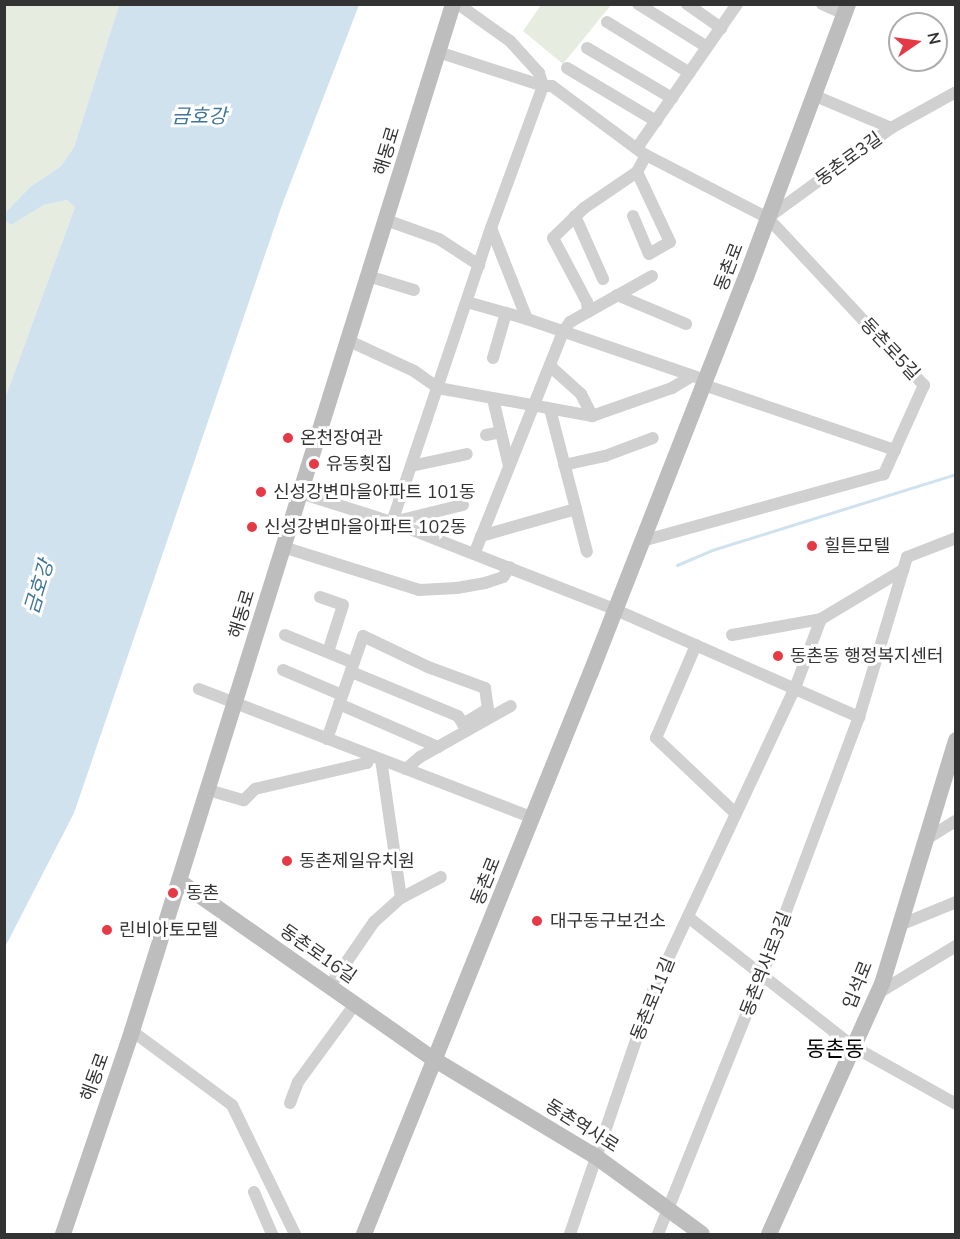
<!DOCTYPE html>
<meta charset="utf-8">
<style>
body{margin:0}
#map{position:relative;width:960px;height:1239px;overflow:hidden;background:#fff;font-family:"Nunito Sans","Noto Sans KR",sans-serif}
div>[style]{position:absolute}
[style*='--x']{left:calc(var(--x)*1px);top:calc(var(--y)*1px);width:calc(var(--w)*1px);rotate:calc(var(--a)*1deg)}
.green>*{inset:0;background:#e6ecdf}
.water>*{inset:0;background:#cfe2ee}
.stream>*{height:3px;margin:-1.5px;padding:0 1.5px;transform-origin:1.5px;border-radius:1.5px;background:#cfe2ee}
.street>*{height:12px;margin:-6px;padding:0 6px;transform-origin:6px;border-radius:6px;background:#d0d0d0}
.secondary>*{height:16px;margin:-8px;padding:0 8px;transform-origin:8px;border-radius:8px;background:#bdbdbd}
.dots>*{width:16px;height:16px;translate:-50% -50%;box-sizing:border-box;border:3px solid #fff;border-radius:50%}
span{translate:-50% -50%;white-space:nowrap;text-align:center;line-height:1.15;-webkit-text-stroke:6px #fff;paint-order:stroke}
.street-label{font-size:18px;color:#333}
.poi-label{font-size:18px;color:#333}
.left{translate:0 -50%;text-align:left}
.water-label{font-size:20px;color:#3f7597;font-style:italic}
.quarter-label{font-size:21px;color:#000}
.frame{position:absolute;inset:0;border:6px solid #333;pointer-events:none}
.north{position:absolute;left:888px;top:12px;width:60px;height:60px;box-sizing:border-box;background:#fff;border:2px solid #adadad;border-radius:50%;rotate:77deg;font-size:16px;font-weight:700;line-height:24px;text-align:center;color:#333}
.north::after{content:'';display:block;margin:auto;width:21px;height:27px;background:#e63946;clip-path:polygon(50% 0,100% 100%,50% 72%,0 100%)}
</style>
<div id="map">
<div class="green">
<i style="clip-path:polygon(5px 5px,119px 5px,74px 147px,61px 166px,30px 187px,5px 213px)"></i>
<i style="clip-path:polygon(541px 5px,611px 5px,563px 64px,523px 31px)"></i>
<i style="clip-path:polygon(67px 200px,75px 207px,5px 398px,5px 220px,11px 225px,44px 205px)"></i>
</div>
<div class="water">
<i style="clip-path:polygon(119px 5px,359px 5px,282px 205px,74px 813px,5px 947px,5px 398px,75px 207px,67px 200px,44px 205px,11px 225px,5px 220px,5px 213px,30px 187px,61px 166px,74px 147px)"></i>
</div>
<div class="stream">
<i style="--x:677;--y:565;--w:38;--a:-23"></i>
<i style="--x:712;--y:550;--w:256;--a:-17.3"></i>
</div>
<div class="street">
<i style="--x:638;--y:4;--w:81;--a:31.9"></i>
<i style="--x:687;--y:4;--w:42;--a:35.2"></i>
<i style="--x:822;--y:4;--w:24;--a:24"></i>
<i style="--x:607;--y:22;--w:97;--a:31.6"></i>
<i style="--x:587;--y:48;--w:99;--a:30.5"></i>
<i style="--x:438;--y:52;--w:110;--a:17.9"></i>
<i style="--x:543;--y:86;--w:9;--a:0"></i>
<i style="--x:552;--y:86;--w:114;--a:36.5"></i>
<i style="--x:644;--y:154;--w:140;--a:27.3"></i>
<i style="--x:768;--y:218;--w:229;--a:47"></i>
<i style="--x:924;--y:385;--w:98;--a:114.2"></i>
<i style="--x:884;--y:474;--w:250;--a:164.5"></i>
<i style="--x:567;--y:68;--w:104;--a:30.8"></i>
<i style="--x:813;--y:95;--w:85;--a:22.9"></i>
<i style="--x:637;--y:148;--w:175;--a:-55.2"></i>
<i style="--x:575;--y:216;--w:69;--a:66"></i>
<i style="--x:633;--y:216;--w:41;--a:67.2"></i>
<i style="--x:649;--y:254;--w:24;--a:-30"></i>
<i style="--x:670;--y:242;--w:77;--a:-115.2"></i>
<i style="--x:637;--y:172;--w:19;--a:-62"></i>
<i style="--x:769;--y:217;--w:151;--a:-36.1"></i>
<i style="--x:891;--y:128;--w:74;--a:-29"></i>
<i style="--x:386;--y:220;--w:56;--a:19.7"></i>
<i style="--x:439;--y:239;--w:48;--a:33"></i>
<i style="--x:491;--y:228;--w:98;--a:68.4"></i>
<i style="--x:368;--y:276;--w:48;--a:16.9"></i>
<i style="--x:617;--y:295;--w:75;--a:22.8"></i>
<i style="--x:467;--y:302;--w:62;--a:15.8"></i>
<i style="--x:527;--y:319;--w:179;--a:18.9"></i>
<i style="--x:588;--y:312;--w:10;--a:-96"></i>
<i style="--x:587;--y:302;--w:72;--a:-118"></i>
<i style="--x:553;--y:238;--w:43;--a:-44.1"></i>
<i style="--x:584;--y:208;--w:64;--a:-34.2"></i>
<i style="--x:347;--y:340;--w:74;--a:24.8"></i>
<i style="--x:414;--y:371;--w:29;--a:35"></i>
<i style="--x:438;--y:388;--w:157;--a:10.3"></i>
<i style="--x:592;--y:416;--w:85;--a:-19.3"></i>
<i style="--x:672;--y:388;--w:23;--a:-31"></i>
<i style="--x:493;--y:358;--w:47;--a:-73.9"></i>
<i style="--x:550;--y:366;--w:42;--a:42.1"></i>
<i style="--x:581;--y:394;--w:25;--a:63"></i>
<i style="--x:704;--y:385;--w:202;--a:18.8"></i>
<i style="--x:493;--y:399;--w:69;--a:76.6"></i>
<i style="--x:486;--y:435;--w:15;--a:-11"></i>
<i style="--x:564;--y:465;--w:42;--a:-12.4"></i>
<i style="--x:605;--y:456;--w:51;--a:-20.6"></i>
<i style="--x:411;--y:466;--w:57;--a:-12.1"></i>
<i style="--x:300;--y:493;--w:96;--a:17.5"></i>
<i style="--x:392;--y:522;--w:310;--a:-71.4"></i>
<i style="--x:491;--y:228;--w:151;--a:-69.9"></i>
<i style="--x:543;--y:86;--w:14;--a:-107"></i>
<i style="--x:539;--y:73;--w:43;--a:-132.2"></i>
<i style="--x:510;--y:41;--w:64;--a:-144.6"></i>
<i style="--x:576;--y:509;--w:44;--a:75.7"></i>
<i style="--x:392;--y:522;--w:241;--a:21.4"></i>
<i style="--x:616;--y:610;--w:266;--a:23.8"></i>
<i style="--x:393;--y:522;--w:72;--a:-13.7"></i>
<i style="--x:481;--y:536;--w:99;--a:-15.9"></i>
<i style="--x:576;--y:509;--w:103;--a:-104.6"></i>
<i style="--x:283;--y:547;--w:143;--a:17.5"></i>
<i style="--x:419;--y:590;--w:38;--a:-3"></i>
<i style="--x:457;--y:588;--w:28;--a:-10"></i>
<i style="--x:485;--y:583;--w:19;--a:-18"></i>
<i style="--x:503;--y:577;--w:12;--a:-55"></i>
<i style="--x:475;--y:552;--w:237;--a:-68.2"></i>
<i style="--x:563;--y:332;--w:12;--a:-55"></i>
<i style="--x:570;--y:322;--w:94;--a:-29.3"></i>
<i style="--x:320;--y:597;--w:24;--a:19"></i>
<i style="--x:343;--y:605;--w:49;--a:107.7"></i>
<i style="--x:285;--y:635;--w:74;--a:22.1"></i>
<i style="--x:732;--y:635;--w:90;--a:-10.2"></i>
<i style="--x:821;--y:619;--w:96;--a:-30.9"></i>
<i style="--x:696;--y:645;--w:101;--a:113.3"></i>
<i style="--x:656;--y:738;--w:110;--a:43.5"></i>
<i style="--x:283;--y:670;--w:64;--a:23"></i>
<i style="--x:199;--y:689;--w:358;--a:21.1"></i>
<i style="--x:339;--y:704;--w:108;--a:23.5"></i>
<i style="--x:327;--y:739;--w:109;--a:-70.7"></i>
<i style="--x:363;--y:636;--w:72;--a:25.5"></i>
<i style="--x:428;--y:667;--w:61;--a:20.2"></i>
<i style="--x:485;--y:688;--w:21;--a:82"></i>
<i style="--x:488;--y:709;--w:29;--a:149"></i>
<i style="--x:463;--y:724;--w:9;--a:-122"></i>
<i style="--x:458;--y:716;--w:116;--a:-157.6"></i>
<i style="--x:406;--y:769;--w:18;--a:-41"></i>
<i style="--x:420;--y:757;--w:104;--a:-29.3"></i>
<i style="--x:208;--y:790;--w:37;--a:16"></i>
<i style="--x:244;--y:800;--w:16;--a:-45"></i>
<i style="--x:255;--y:789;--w:115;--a:-13.1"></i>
<i style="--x:367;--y:763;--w:8;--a:-67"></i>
<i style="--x:925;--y:840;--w:36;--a:-32"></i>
<i style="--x:401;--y:898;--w:45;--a:-27.7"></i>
<i style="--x:688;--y:917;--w:211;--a:38.1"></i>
<i style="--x:854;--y:1047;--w:117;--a:29.2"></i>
<i style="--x:900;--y:925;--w:61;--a:-22.3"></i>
<i style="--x:330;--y:986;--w:78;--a:-55.5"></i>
<i style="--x:374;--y:922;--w:36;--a:-42"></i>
<i style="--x:401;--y:898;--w:139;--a:-98.2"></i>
<i style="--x:878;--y:993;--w:91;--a:-31.1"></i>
<i style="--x:132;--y:1031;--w:124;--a:36.5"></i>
<i style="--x:232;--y:1105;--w:144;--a:64"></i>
<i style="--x:290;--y:1103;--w:22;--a:-69"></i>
<i style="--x:298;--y:1082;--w:97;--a:-53.8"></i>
<i style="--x:254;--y:1192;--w:46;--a:66.8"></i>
<i style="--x:570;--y:1234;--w:255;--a:-71.2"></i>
<i style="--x:652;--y:993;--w:337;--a:-64.9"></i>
<i style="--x:795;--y:688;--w:74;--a:-69.4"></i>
<i style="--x:658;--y:1234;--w:279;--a:-68.1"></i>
<i style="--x:762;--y:975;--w:276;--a:-69.4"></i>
<i style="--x:859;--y:717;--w:167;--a:-73.3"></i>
<i style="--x:907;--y:557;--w:53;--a:-21.2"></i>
</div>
<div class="secondary">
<i style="--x:179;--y:881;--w:312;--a:35"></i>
<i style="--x:435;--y:1060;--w:187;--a:31"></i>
<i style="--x:595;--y:1156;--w:132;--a:36.1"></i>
<i style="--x:63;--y:1234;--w:214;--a:-71.2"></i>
<i style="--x:132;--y:1031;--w:1076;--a:-72.64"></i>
<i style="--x:364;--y:1234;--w:606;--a:-68.01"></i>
<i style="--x:591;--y:672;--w:424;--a:-68.6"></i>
<i style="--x:746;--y:277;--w:291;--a:-69.5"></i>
<i style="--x:769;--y:1234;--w:274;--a:-65.7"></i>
<i style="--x:882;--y:984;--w:255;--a:-73.1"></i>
</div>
<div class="dots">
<i style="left:288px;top:438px;background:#e63946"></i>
<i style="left:314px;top:464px;background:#e63946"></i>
<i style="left:261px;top:492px;background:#e63946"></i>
<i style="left:252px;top:527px;background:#e63946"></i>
<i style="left:812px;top:546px;background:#e63946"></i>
<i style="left:778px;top:656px;background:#e63946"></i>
<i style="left:287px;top:861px;background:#e63946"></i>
<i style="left:173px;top:893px;background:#e63946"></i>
<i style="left:537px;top:921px;background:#e63946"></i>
<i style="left:107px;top:930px;background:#e63946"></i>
</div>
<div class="street-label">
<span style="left:387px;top:151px;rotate:-73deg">해동로</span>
<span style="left:849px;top:159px;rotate:-36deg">동촌로3길</span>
<span style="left:729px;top:267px;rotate:-69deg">동촌로</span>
<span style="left:890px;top:349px;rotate:47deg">동촌로5길</span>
<span style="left:242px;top:614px;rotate:-73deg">해동로</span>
<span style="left:486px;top:881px;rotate:-68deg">동촌로</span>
<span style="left:318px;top:954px;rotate:35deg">동촌로16길</span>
<span style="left:766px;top:964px;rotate:-69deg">동촌역사로3길</span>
<span style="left:858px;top:985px;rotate:-68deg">입석로</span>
<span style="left:653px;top:999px;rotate:-68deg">동촌로11길</span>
<span style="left:95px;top:1077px;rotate:-70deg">해동로</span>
<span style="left:582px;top:1126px;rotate:32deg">동촌역사로</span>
</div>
<div class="poi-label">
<span class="left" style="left:300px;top:438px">온천장여관</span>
<span class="left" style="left:326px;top:464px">유동횟집</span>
<span class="left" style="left:273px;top:492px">신성강변마을아파트 101동</span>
<span class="left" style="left:264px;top:527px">신성강변마을아파트 102동</span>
<span class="left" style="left:824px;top:546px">힐튼모텔</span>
<span class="left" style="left:790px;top:656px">동촌동 행정복지센터</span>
<span class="left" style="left:299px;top:861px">동촌제일유치원</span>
<span class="left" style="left:186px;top:893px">동촌</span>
<span class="left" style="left:550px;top:921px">대구동구보건소</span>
<span class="left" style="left:119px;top:930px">린비아토모텔</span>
</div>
<div class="water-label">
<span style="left:199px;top:116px">금호강</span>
<span style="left:39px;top:587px;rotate:-73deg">금호강</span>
</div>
<div class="quarter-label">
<span style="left:835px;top:1049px">동촌동</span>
</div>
<div class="frame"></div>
<div class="north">N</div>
</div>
